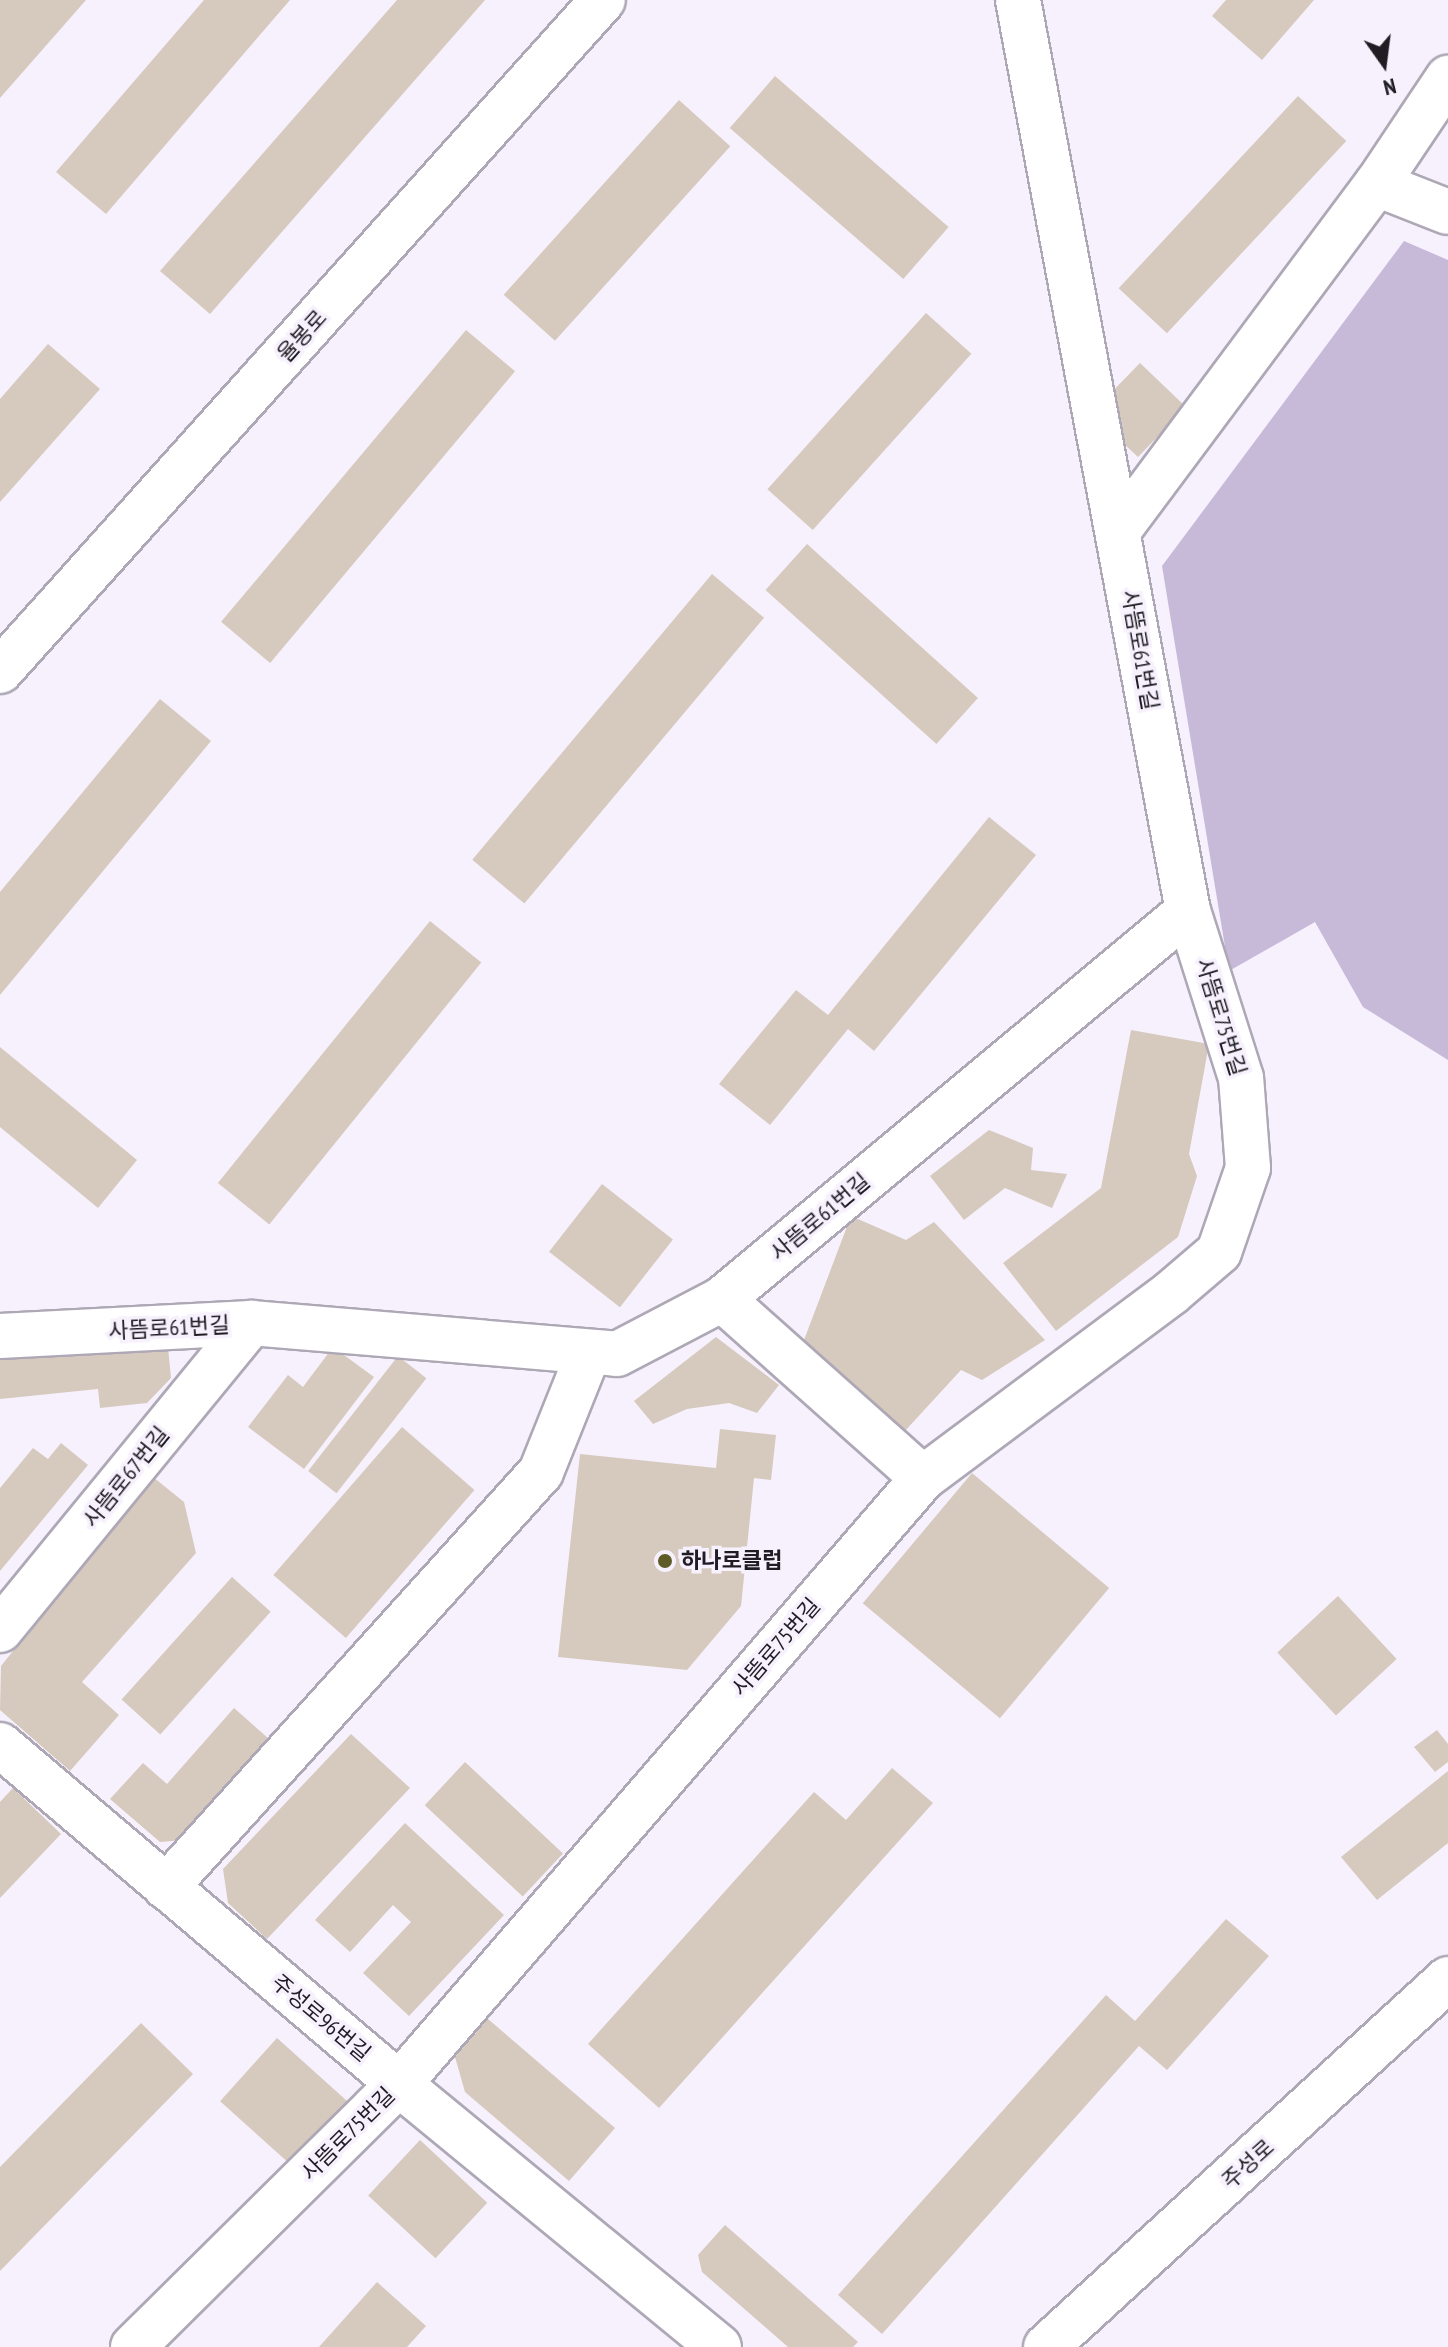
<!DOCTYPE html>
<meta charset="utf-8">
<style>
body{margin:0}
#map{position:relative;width:1448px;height:2347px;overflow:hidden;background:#f6f1fd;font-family:"PT Sans Narrow","Noto Sans KR",sans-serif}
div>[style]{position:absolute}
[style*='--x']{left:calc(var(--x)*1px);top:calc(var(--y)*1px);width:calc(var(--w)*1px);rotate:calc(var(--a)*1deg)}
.green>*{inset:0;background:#c7bad9}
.building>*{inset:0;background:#d6c9bd;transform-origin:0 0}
.roads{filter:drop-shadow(2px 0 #aea8b6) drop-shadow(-2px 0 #aea8b6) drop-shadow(0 2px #aea8b6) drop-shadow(0 -2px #aea8b6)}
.minor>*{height:44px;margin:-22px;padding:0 22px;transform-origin:22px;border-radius:22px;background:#fff}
.dots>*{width:22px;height:22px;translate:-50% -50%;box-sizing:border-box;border:4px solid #f6f1fd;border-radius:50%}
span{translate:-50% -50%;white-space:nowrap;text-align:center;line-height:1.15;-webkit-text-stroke:7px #f6f1fd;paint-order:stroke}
.street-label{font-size:22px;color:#1f1d23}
.poi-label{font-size:22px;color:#1f1d23;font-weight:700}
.left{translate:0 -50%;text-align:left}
.north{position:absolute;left:1344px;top:24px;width:80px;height:80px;-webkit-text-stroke:6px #f6f1fd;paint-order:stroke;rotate:166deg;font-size:22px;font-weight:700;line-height:32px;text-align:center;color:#1f1d23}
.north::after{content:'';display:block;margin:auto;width:28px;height:36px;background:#1f1d23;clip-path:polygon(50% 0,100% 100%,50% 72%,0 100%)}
</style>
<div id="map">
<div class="green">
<i style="clip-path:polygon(1404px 241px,1448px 260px,1448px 1060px,1363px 1007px,1315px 922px,1229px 971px,1162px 566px)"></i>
</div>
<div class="building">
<i style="clip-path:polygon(0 0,86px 0,0 98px)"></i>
<i style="clip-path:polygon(204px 0,290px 0,106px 214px,56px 172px)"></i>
<i style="clip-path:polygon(397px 0,485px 0,210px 314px,160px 271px)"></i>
<i style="clip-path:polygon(1226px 0,1314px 0,1262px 60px,1212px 16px)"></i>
<i style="left:775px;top:76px;width:230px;height:69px;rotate:41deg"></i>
<i style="left:1298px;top:96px;width:66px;height:263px;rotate:43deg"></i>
<i style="left:679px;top:100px;width:69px;height:262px;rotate:42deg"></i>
<i style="left:926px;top:313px;width:61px;height:237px;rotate:42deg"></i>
<i style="left:466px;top:330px;width:64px;height:381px;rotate:40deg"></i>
<i style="clip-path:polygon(48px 344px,100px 389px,0 502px,0 399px)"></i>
<i style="clip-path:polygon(1140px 363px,1186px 407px,1138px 457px,1107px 428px,1120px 415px,1104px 400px)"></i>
<i style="left:807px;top:544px;width:230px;height:62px;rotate:42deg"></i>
<i style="left:712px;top:574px;width:68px;height:373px;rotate:40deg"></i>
<i style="clip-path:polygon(160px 699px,211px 741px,0 995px,0 892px)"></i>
<i style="clip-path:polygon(989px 817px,1036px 855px,874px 1051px,848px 1029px,770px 1125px,719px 1084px,796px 990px,828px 1015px)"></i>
<i style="left:430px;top:921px;width:66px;height:337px;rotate:39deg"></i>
<i style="clip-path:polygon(1131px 1030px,1209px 1044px,1189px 1154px,1197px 1176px,1178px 1237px,1056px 1331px,1003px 1263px,1101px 1188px)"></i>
<i style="clip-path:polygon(0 1047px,137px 1160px,98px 1208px,0 1127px)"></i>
<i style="clip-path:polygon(989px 1130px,1033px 1148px,1031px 1170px,1067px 1174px,1052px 1208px,1005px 1188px,964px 1220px,930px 1176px)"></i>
<i style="left:602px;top:1184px;width:90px;height:86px;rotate:38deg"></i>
<i style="clip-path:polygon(851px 1216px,906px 1240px,934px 1222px,1045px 1340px,982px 1380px,961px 1370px,904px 1432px,804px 1340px)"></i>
<i style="clip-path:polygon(167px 1337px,171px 1378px,147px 1403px,100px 1408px,98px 1389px,0 1399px,0 1354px)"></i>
<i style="clip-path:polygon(716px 1337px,779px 1385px,757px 1413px,729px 1403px,687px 1409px,653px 1424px,634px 1401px)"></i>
<i style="clip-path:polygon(333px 1347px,374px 1377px,304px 1469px,248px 1427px,288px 1375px,303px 1387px)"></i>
<i style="left:398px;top:1356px;width:36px;height:146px;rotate:38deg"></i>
<i style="left:402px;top:1427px;width:96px;height:196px;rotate:41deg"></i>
<i style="clip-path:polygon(720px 1429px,776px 1435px,771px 1480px,754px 1478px,741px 1606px,687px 1670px,558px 1657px,580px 1454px,716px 1468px)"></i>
<i style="clip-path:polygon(61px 1443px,88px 1465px,0 1571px,0 1488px,33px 1448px,48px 1459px)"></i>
<i style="left:972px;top:1473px;width:179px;height:170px;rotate:40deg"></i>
<i style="clip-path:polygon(153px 1477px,184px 1502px,196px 1553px,82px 1682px,119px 1715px,70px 1771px,0 1710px,1px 1666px)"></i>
<i style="left:232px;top:1577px;width:52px;height:165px;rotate:42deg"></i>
<i style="left:1338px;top:1596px;width:86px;height:83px;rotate:47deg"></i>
<i style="clip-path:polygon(234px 1708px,277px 1746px,196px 1839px,160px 1842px,110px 1799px,143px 1763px,167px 1784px)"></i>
<i style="clip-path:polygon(1437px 1730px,1448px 1744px,1448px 1762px,1435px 1772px,1414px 1747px)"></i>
<i style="clip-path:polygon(351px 1734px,410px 1788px,267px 1939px,228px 1903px,223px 1869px)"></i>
<i style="left:465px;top:1762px;width:134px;height:59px;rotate:43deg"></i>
<i style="clip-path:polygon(892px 1768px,933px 1803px,659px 2108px,588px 2044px,814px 1792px,846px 1820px)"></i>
<i style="clip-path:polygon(1448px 1771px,1448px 1843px,1377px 1900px,1341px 1857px)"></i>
<i style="clip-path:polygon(13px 1788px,61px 1834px,0 1898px,0 1802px)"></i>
<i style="clip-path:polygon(405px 1823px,504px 1915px,409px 2016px,363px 1973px,411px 1922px,393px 1905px,350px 1952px,315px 1920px)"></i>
<i style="clip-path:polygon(1226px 1919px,1269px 1956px,1167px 2070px,1139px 2046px,882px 2334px,838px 2295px,1106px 1995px,1135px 2021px)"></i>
<i style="clip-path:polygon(488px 2019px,615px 2128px,569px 2181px,465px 2092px,455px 2057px)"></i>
<i style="clip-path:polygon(141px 2023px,193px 2074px,0 2271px,0 2167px)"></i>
<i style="left:277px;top:2038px;width:101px;height:85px;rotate:42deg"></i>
<i style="left:420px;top:2140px;width:92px;height:76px;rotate:43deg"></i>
<i style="clip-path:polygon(725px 2225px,858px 2342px,853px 2347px,788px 2347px,702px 2272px,698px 2255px)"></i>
<i style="clip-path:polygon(377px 2282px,426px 2326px,407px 2347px,319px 2347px)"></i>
</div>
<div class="roads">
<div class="minor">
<i style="--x:1377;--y:184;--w:76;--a:21.5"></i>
<i style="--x:1118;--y:531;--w:433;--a:-53.3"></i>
<i style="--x:1377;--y:184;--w:128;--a:-56.2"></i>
<i style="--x:0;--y:671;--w:902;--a:-48.06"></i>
<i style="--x:722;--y:1299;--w:269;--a:41.7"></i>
<i style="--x:0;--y:1336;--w:251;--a:-3"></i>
<i style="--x:251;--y:1323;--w:367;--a:4.8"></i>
<i style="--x:617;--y:1354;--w:119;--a:-27.6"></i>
<i style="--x:722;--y:1299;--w:606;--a:-39.78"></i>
<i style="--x:0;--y:1630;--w:397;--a:-50.7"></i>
<i style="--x:0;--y:1745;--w:524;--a:40.35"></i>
<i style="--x:399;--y:2084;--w:414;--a:39.4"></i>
<i style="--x:166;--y:1887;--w:559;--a:-47.9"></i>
<i style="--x:541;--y:1472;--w:129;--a:-68.2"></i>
<i style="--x:133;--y:2347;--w:374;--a:-44.7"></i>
<i style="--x:399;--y:2084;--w:801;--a:-49.15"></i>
<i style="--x:923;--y:1478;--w:309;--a:-36.7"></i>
<i style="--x:1171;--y:1293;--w:63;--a:-40.5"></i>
<i style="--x:1219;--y:1252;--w:89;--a:-71"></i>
<i style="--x:1248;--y:1168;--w:90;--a:-94.4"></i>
<i style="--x:1241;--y:1078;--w:175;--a:-107.6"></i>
<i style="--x:1188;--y:911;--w:927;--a:-100.57"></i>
<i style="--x:1046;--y:2347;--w:545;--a:-42.47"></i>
</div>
</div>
<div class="dots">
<i style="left:665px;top:1561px;background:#5f5b27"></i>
</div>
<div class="street-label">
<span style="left:302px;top:336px;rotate:-48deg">율봉로</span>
<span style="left:1140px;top:650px;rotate:80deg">사뜸로61번길</span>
<span style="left:1221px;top:1017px;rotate:73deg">사뜸로75번길</span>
<span style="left:820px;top:1217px;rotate:-40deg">사뜸로61번길</span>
<span style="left:169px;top:1328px;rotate:-3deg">사뜸로61번길</span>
<span style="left:126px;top:1477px;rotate:-51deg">사뜸로67번길</span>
<span style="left:776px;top:1647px;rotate:-49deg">사뜸로75번길</span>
<span style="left:321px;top:2018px;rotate:40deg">주성로96번길</span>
<span style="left:348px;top:2134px;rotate:-45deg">사뜸로75번길</span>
<span style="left:1248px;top:2164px;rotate:-42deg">주성로</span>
</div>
<div class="poi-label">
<span class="left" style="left:681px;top:1561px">하나로클럽</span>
</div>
<div class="north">N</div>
</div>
